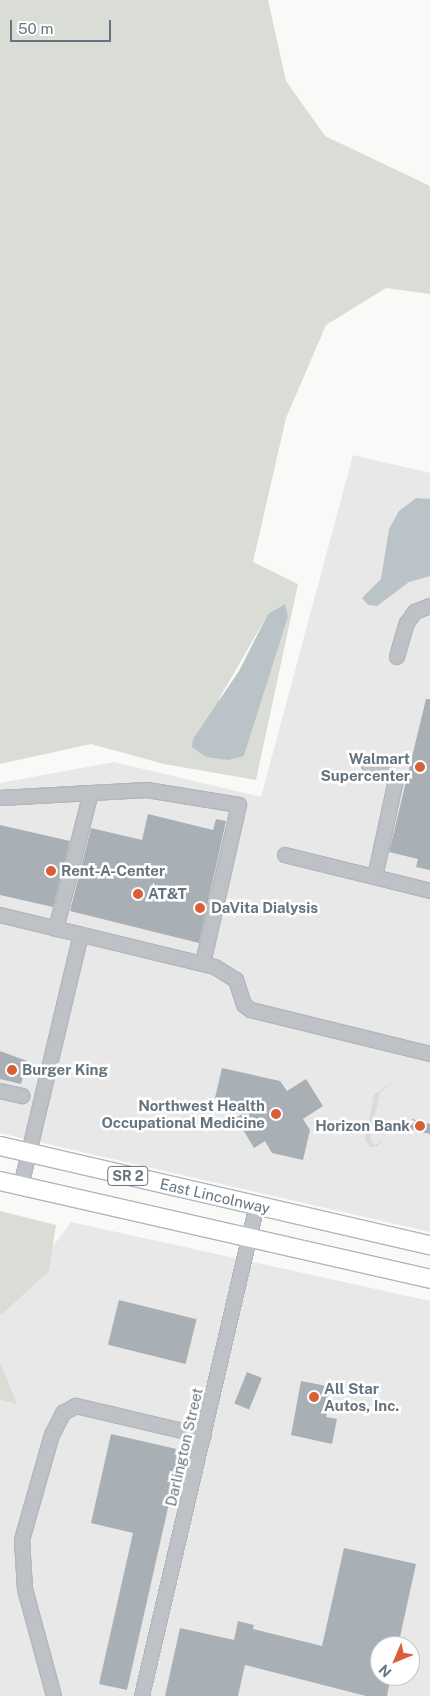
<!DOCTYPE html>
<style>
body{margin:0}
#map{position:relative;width:430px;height:1696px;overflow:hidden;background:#f9f9f7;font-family:"Public Sans",sans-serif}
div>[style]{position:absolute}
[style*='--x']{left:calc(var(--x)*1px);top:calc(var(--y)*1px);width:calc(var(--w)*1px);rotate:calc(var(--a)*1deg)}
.built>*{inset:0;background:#e7e8e7}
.green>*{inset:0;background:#d9ddd6}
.water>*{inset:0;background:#bac4c8}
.building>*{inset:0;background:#a8b0b5;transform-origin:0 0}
.roads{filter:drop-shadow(1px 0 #b2b7bb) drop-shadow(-1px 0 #b2b7bb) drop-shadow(0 1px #b2b7bb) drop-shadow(0 -1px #b2b7bb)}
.minor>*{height:14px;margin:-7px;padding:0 7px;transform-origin:7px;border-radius:7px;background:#bec2c6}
.major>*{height:18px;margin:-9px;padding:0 9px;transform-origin:9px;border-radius:9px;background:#fff}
.dots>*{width:14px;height:14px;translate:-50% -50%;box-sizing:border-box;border:2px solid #fff;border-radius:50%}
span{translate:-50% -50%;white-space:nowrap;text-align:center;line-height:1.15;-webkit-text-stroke:5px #fff;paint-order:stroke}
.shield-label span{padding:1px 4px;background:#fff;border:1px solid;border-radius:4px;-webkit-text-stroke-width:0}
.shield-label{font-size:14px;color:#66747f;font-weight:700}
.poi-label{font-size:15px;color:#66747f;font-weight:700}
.right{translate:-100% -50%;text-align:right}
.left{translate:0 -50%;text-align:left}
.street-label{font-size:15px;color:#66747f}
.north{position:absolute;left:370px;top:1636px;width:50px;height:50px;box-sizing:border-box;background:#fff;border:1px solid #c2c7cc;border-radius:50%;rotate:225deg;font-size:14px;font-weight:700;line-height:20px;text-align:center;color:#66747f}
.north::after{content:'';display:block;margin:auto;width:18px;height:22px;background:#d85f37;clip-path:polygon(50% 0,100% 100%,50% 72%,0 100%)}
.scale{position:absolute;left:10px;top:20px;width:101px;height:22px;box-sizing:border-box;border:2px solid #66747f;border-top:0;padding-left:6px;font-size:15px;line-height:18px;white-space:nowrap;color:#66747f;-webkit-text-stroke:4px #fff;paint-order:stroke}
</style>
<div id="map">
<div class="built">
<i style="clip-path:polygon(353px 455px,430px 473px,430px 1232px,0 1133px,0 783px,114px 762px,261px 797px)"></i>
<i style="clip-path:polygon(evenodd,71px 1222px,430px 1301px,430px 1696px,0 1696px,0 1317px,71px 1222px,380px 1646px,410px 1646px,410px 1676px,380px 1676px,380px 1646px)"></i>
</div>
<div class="green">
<i style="clip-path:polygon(evenodd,0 0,268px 0,286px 81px,325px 136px,430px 186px,430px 294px,386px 288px,326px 325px,286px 418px,253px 562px,298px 584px,256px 780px,164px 764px,91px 744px,0 764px,0 0,268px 614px,288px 617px,244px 756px,219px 699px,268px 614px)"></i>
<i style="clip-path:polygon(395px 1080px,380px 1093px,370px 1139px,375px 1145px,383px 1140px,377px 1147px,370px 1147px,365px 1140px,374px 1095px)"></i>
<i style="clip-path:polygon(0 1211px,56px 1225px,49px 1271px,0 1316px)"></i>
<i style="clip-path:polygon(0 1362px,17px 1404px,0 1400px)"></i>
</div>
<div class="water">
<i style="clip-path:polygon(416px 498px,430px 499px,430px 576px,409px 582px,377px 606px,368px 605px,362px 598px,381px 579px,389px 529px,399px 511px)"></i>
<i style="clip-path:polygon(285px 604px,288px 617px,244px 756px,228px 760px,206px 757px,192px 747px,193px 739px,239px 671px,268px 614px)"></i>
</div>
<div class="building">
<i style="clip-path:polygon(426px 699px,430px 699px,430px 870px,416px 867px,418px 859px,389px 852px)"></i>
<i style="clip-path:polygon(148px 814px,213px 830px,216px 819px,226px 821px,199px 943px,70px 911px,91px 828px,142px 840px)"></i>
<i style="clip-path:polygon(0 825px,70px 841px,53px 907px,0 895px)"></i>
<i style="clip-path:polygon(0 1051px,27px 1061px,21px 1084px,0 1079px)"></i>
<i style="clip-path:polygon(222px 1068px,280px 1081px,287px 1091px,306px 1079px,323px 1106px,303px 1119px,310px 1130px,303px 1160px,272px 1153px,265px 1141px,254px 1148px,236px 1118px,253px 1107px,215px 1098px)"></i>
<i style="clip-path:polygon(412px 1119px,430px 1124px,430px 1134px,409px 1129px)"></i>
<i style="left:119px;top:1300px;width:80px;height:46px;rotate:14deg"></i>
<i style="left:247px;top:1372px;width:16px;height:34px;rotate:22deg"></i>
<i style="clip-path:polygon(301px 1381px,332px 1387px,326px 1417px,337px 1419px,332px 1444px,291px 1435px)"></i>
<i style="clip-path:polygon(111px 1434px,181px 1450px,127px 1690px,99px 1684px,133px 1533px,91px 1523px)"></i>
<i style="clip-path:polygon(344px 1548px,416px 1564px,398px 1646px,380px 1646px,380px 1676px,391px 1676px,387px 1696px,366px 1696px,245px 1665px,238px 1696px,165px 1696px,180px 1628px,234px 1640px,238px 1621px,254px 1625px,253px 1629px,322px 1646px)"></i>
</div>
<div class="roads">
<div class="minor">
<i style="--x:397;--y:657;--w:35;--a:-74"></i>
<i style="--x:407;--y:623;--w:14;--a:-54"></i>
<i style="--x:415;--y:612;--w:16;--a:-22"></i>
<i style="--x:369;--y:765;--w:31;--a:29"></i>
<i style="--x:396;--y:780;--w:99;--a:102.2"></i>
<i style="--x:0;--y:798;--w:147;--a:-3.1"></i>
<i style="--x:147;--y:790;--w:93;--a:9.3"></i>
<i style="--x:239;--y:805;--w:163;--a:102.8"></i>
<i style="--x:285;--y:855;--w:149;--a:13.9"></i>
<i style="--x:0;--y:915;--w:221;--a:13.6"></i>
<i style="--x:215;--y:967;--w:25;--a:32"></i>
<i style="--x:236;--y:980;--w:26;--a:72"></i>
<i style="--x:244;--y:1005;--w:9;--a:36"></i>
<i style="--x:251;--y:1010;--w:184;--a:13.8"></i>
<i style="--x:56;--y:929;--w:140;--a:-75.6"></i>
<i style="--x:0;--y:1091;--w:23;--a:13"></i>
<i style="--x:21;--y:1186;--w:258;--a:-76.6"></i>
<i style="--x:54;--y:1696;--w:111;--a:-105.2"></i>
<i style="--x:25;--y:1589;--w:49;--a:-93.5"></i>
<i style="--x:22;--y:1540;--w:109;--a:-74.1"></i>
<i style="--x:52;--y:1435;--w:25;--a:-63"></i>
<i style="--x:63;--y:1413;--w:15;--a:-28"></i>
<i style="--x:76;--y:1406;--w:131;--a:13.2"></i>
<i style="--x:142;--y:1696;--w:504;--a:-76.82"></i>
</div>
<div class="major">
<i style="--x:0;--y:1146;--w:441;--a:13"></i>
<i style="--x:0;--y:1181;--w:441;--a:12.8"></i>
</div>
</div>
<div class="dots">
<i style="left:420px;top:767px;background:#d85f37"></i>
<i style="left:51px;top:871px;background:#d85f37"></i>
<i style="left:138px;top:894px;background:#d85f37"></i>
<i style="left:200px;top:908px;background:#d85f37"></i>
<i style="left:12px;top:1070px;background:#d85f37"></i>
<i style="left:276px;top:1114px;background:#d85f37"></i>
<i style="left:420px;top:1126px;background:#d85f37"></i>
<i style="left:314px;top:1397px;background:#d85f37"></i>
</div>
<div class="shield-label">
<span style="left:128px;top:1176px">SR 2</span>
</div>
<div class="poi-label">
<span class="right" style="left:410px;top:767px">Walmart<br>Supercenter</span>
<span class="left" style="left:61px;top:871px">Rent-A-Center</span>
<span class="left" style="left:148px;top:894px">AT&amp;T</span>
<span class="left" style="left:211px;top:908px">DaVita Dialysis</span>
<span class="left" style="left:22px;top:1070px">Burger King</span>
<span class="right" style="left:265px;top:1114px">Northwest Health<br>Occupational Medicine</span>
<span class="right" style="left:410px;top:1126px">Horizon Bank</span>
<span class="left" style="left:324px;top:1397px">All Star<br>Autos, Inc.</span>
</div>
<div class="street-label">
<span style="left:215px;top:1196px;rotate:13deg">East Lincolnway</span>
<span style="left:184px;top:1447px;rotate:-77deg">Darlington Street</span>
</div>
<div class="north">N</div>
<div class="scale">50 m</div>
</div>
